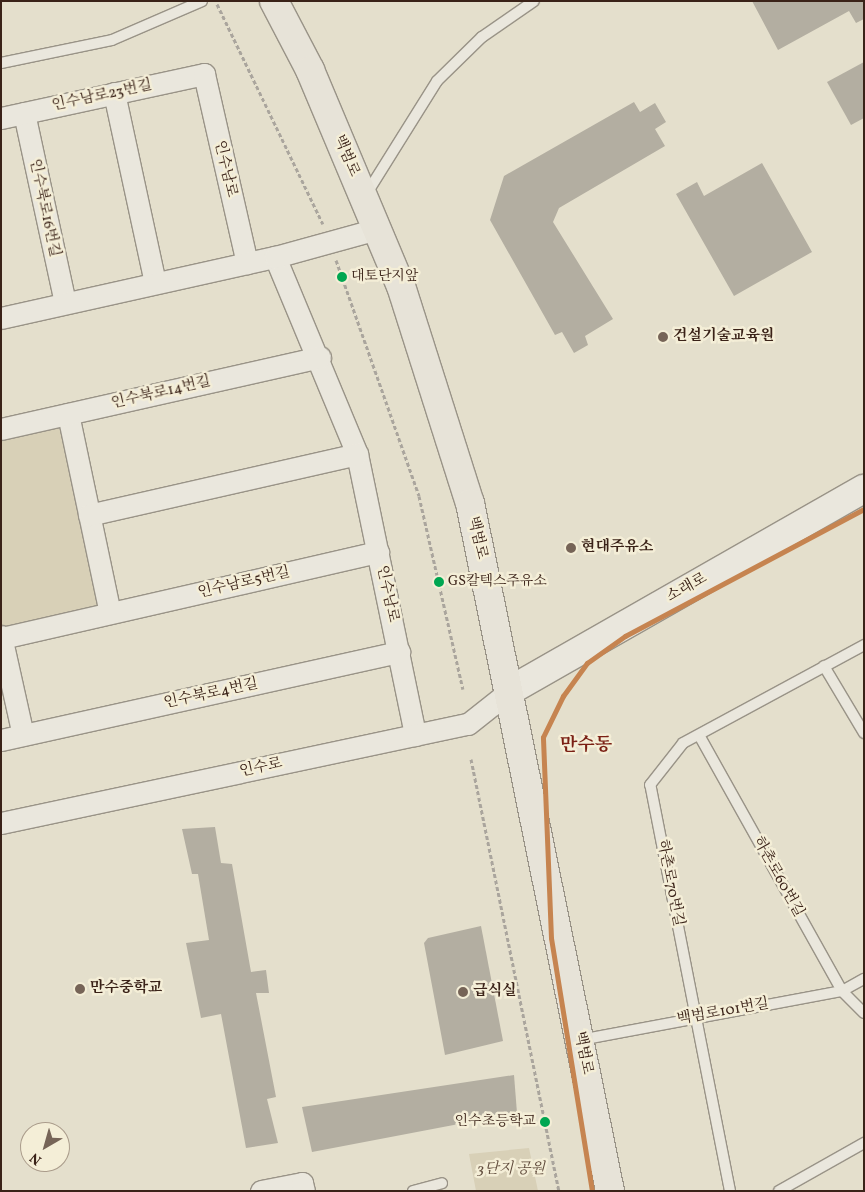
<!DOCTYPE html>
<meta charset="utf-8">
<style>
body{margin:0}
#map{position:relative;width:865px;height:1192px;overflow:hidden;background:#e4dfcc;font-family:Vollkorn,"Noto Serif KR",serif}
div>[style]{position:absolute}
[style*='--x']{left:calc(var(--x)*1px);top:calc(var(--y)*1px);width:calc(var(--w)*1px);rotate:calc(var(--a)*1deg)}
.green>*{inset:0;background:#d8d0b7}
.building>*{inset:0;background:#b3aea1}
.path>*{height:3px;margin-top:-1.5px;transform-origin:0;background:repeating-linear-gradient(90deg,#aaa59d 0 4px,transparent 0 6.5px)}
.roads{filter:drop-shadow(1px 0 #999387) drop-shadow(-1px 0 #999387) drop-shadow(0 1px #999387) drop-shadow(0 -1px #999387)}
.lane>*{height:10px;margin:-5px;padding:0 5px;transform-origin:5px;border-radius:5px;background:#eae7dd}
.street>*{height:21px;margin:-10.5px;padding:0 10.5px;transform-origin:10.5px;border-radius:10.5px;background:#eae7dd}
.secondary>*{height:28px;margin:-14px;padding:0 14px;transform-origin:14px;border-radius:14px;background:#eae7dd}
.primary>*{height:28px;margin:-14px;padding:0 14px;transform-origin:14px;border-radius:14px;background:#e7e3d8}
.rail-1>*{height:5px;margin:-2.5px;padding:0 2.5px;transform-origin:2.5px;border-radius:2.5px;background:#c68450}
.dots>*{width:14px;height:14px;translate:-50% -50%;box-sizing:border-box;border:2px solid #f4eed7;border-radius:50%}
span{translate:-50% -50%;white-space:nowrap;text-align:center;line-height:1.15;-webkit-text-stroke:5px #f4eed7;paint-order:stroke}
.bus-label{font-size:14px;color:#3a2218}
.left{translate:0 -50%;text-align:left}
.right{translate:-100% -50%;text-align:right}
.street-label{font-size:15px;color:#3a2218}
.poi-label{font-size:15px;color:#3a2218;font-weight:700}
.park-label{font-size:15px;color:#5f4a3b;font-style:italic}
.quarter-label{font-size:18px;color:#7a1f14;font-weight:700}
.frame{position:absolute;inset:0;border:2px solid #3a2218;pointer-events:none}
.north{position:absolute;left:20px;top:1122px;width:50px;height:50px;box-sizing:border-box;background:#f4eed7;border:1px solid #aa9c8b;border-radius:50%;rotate:218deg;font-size:14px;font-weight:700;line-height:20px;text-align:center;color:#3a2218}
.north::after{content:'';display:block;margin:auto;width:18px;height:22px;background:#766457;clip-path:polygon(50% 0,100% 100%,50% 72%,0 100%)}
</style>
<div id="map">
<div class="green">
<i style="clip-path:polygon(68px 414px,110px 613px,1px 636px,1px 429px)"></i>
<i style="clip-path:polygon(529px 1148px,538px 1191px,476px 1191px,469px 1154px)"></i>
</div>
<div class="building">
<i style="clip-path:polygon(752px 1px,864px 1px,864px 19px,856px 23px,849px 11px,778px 50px)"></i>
<i style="clip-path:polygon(864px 62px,864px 118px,851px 125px,827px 82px)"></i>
<i style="clip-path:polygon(634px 102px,640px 112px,655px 103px,666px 122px,655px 129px,665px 146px,559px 208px,553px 222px,613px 319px,585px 336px,588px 345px,574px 353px,562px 332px,555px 335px,490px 220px,504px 176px)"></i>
<i style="clip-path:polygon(762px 163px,812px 252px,734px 296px,676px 194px,697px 182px,704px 196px)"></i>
<i style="clip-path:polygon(215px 827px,221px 863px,232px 864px,251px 972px,266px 970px,269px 993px,256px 993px,276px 1097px,267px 1099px,278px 1143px,246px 1148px,221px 1014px,201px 1018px,186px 943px,209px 940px,198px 874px,192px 874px,182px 829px)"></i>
<i style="clip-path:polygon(481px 926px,503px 1041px,445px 1055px,424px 943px,428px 938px)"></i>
<i style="clip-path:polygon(514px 1075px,517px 1113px,312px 1152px,302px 1107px)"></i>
</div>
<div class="path">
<i style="--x:217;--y:4;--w:244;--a:64.3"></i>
<i style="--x:336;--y:260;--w:250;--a:70.6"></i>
<i style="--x:419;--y:496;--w:198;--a:77.2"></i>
<i style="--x:471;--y:759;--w:441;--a:78.5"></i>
</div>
<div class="roads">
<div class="lane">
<i style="--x:1;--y:63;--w:113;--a:-11.7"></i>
<i style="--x:112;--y:40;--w:98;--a:-23.4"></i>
<i style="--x:367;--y:193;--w:132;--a:-58"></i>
<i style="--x:437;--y:81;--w:63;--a:-44.4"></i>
<i style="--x:482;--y:37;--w:63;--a:-34.7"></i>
<i style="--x:824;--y:666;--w:78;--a:59.2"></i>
<i style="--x:699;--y:735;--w:293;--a:60.8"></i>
<i style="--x:842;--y:991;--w:31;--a:45"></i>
<i style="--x:580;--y:1040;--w:267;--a:-10.6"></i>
<i style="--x:842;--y:991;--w:25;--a:-29"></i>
<i style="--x:413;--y:1191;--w:30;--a:-15"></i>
<i style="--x:730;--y:1191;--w:414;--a:-101.1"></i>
<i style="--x:650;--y:785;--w:53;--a:-51.8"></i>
<i style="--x:683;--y:743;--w:206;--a:-28.4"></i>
<i style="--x:779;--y:1191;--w:98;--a:-29.5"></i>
</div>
<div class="street">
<i style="--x:114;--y:93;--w:194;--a:77.8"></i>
<i style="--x:24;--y:113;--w:194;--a:77.8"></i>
<i style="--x:1;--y:118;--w:208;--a:-12.2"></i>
<i style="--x:204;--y:74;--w:194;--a:77.2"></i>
<i style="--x:275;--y:257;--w:213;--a:67.4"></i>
<i style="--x:357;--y:454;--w:287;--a:78.3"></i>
<i style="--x:1;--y:318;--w:281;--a:-12.6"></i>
<i style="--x:275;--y:257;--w:106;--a:-15.4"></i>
<i style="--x:68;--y:414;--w:203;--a:78.1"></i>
<i style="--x:1;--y:429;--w:327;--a:-12.7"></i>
<i style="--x:89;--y:515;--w:275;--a:-12.8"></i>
<i style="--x:1;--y:636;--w:101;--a:77.5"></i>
<i style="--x:2;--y:638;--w:386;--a:-12.9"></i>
<i style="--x:1;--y:740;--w:408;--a:-12.5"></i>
<i style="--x:1;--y:823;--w:477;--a:-12"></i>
<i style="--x:468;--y:724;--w:55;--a:-38.3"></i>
<i style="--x:261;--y:1191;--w:42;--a:-11"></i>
<i style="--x:302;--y:1183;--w:8;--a:76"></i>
</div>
<div class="secondary">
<i style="--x:511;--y:690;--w:406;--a:-29.7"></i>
</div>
<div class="primary">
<i style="--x:274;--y:1;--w:78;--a:62.4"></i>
<i style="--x:310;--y:70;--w:234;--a:67.2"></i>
<i style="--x:401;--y:286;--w:228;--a:72.4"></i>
<i style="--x:470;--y:503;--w:702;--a:78.5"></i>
</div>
</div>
<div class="rail-1">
<i style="--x:592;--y:1191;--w:256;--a:-99.2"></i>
<i style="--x:551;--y:938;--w:201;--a:-92.3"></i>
<i style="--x:543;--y:737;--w:46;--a:-64"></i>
<i style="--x:563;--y:696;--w:41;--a:-54"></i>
<i style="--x:587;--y:663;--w:47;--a:-35.4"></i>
<i style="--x:625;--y:636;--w:271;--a:-28"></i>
</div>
<div class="dots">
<i style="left:342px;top:277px;background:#00a651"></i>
<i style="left:663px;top:337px;background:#766457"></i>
<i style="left:571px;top:548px;background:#766457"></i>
<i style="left:439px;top:582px;background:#00a651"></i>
<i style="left:80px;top:989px;background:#766457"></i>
<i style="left:463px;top:992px;background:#766457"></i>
<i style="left:545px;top:1122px;background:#00a651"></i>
</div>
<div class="bus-label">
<span class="left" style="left:351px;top:277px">대토단지앞</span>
<span class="left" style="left:448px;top:582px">GS칼텍스주유소</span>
<span class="right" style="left:536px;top:1122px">인수초등학교</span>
</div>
<div class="street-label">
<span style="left:102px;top:96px;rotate:-12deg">인수남로23번길</span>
<span style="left:346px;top:156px;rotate:67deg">백범로</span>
<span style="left:225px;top:169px;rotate:77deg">인수남로</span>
<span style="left:44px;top:208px;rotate:78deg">인수북로16번길</span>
<span style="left:161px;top:393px;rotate:-13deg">인수북로14번길</span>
<span style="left:477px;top:538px;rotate:77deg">백범로</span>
<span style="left:244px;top:583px;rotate:-13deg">인수남로5번길</span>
<span style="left:687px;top:588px;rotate:-29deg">소래로</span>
<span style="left:387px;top:594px;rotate:78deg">인수남로</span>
<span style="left:211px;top:694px;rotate:-12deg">인수북로4번길</span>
<span style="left:261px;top:768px;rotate:-12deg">인수로</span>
<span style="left:778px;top:877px;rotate:61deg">하촌로60번길</span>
<span style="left:670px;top:883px;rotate:79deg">하촌로70번길</span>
<span style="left:723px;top:1012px;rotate:-10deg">백범로101번길</span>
<span style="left:583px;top:1053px;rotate:79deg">백범로</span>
</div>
<div class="poi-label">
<span class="left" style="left:673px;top:337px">건설기술교육원</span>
<span class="left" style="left:581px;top:548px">현대주유소</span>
<span class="left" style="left:90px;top:989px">만수중학교</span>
<span class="left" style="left:473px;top:992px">급식실</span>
</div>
<div class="park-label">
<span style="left:511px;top:1170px">3단지 공원</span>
</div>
<div class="quarter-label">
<span style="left:586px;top:746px">만수동</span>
</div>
<div class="frame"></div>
<div class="north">N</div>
</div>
